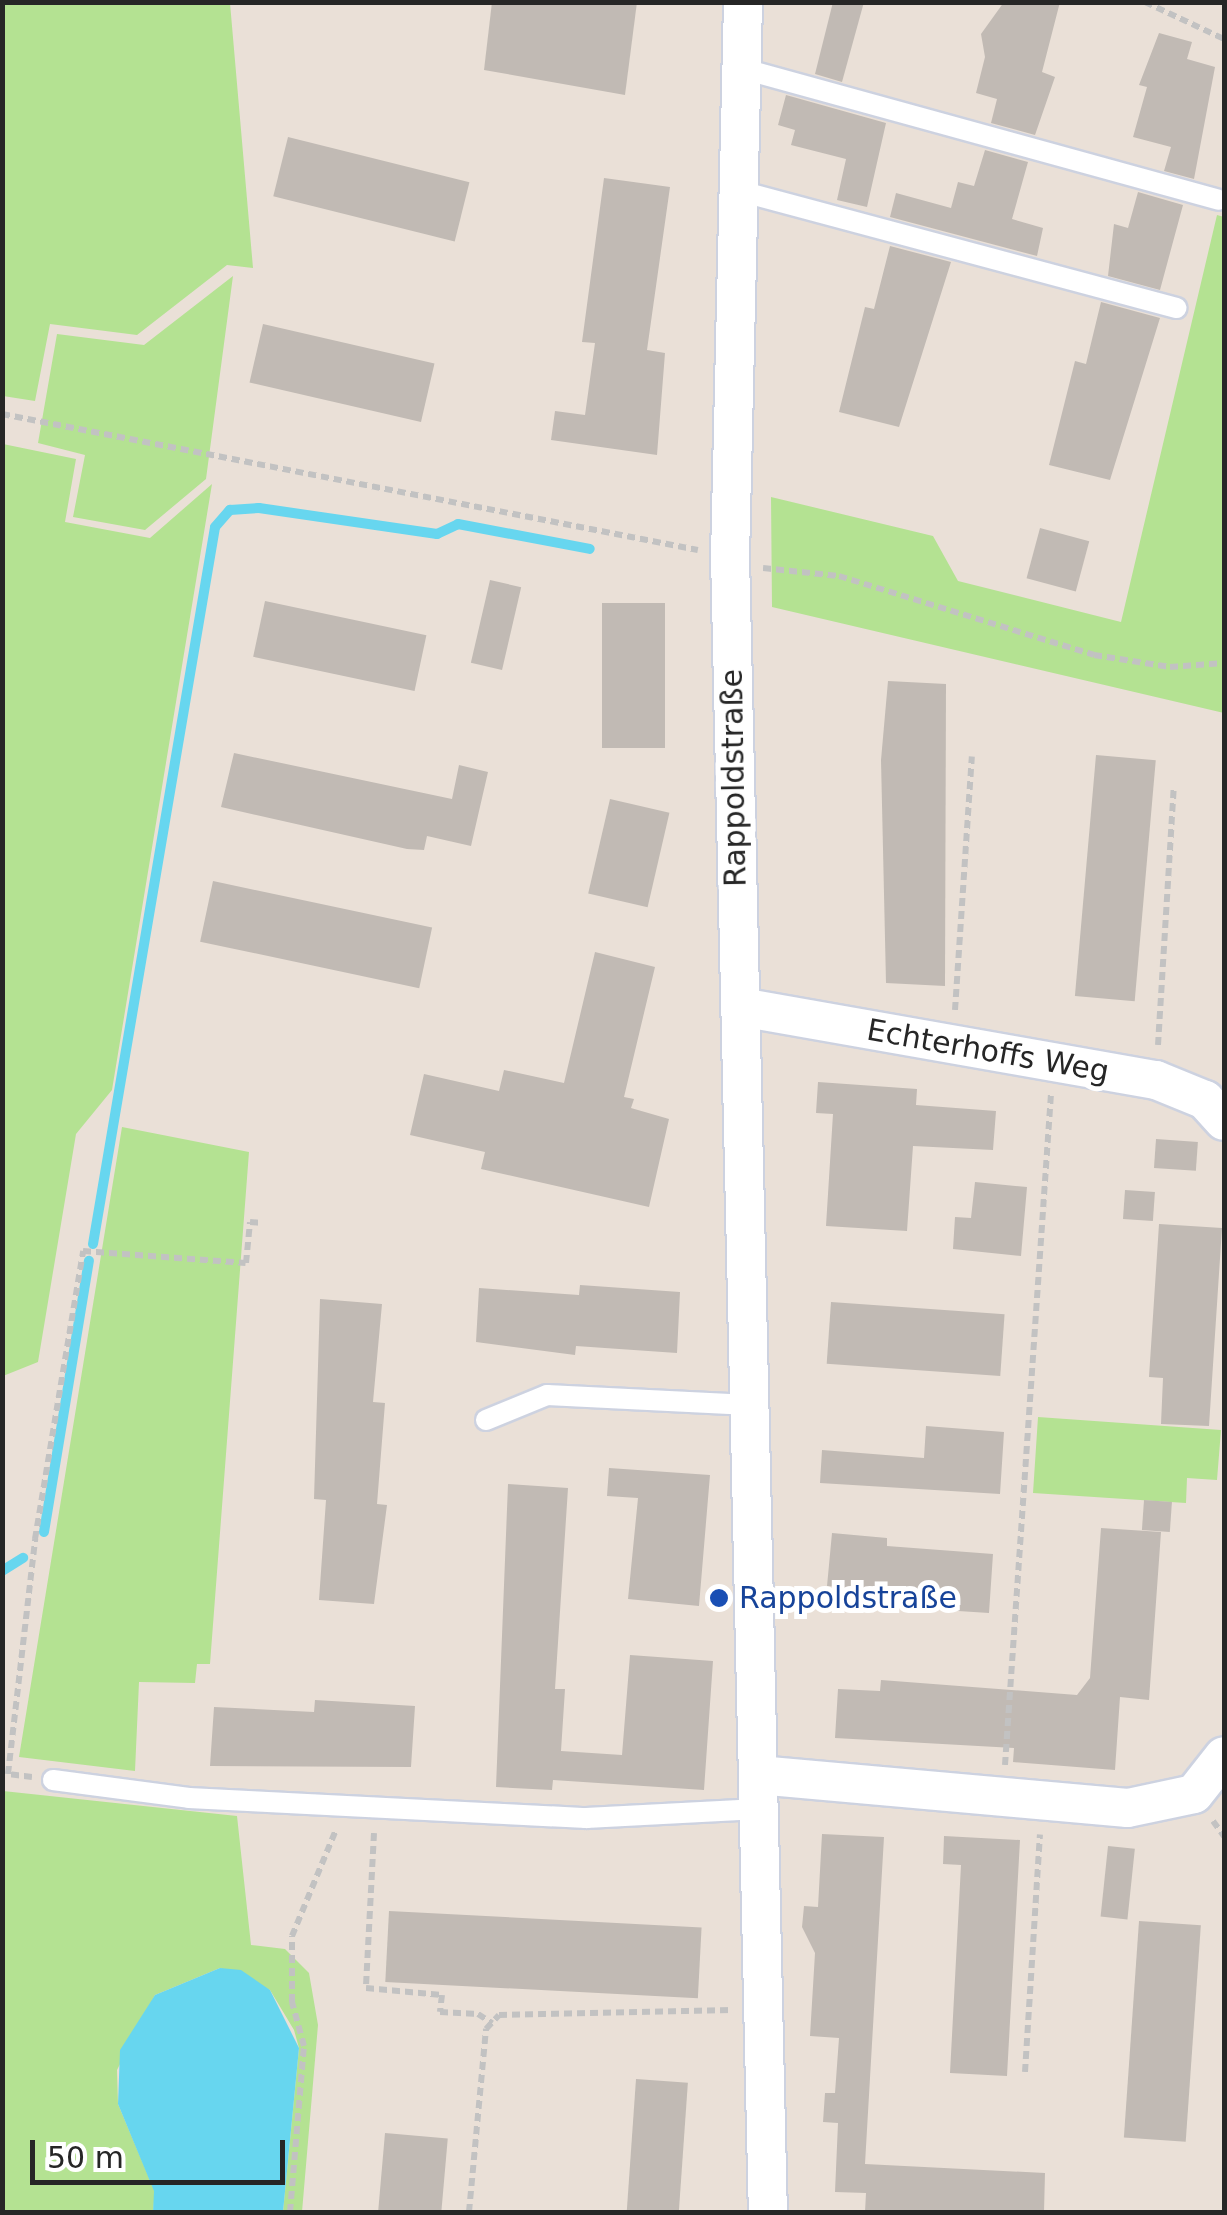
<!DOCTYPE html>
<meta charset="utf-8">
<style>
body{margin:0}
#map{position:relative;width:1227px;height:2215px;overflow:hidden;background:#eae0d7;font-family:"DejaVu Sans",sans-serif}
div>[style]{position:absolute}
[style*='--x']{left:calc(var(--x)*1px);top:calc(var(--y)*1px);width:calc(var(--w)*1px);rotate:calc(var(--a)*1deg)}
.green>*{inset:0;background:#b4e292}
.water>*{inset:0;background:#67d6ef}
.stream>*{height:10px;margin:-5px;padding:0 5px;transform-origin:5px;border-radius:5px;background:#67d6ef}
.building>*{inset:0;background:#c1bab4;transform-origin:0 0}
.path>*{height:6px;margin-top:-3px;transform-origin:0;background:repeating-linear-gradient(90deg,#c2c2c2 0 8px,transparent 0 13px)}
.roads{filter:drop-shadow(2px 0 #cdd2e0) drop-shadow(-2px 0 #cdd2e0) drop-shadow(0 2px #cdd2e0) drop-shadow(0 -2px #cdd2e0)}
.lane>*{height:20px;margin:-10px;padding:0 10px;transform-origin:10px;border-radius:10px;background:#fff}
.street>*{height:38px;margin:-19px;padding:0 19px;transform-origin:19px;border-radius:19px;background:#fff}
.dots>*{width:28px;height:28px;translate:-50% -50%;box-sizing:border-box;border:5px solid #fff;border-radius:50%}
span{translate:-50% -50%;white-space:nowrap;text-align:center;line-height:1.15;-webkit-text-stroke:10px #fff;paint-order:stroke}
.street-label{font-size:30px;color:#262626}
.transit-label{font-size:30px;color:#164399}
.left{translate:0 -50%;text-align:left}
.frame{position:absolute;inset:0;border:5px solid #262626;pointer-events:none}
.scale{position:absolute;left:30px;top:2140px;width:255px;height:45px;box-sizing:border-box;border:5px solid #262626;border-top:0;padding-left:12px;font-size:30px;line-height:35px;white-space:nowrap;color:#262626;-webkit-text-stroke:8px #fff;paint-order:stroke}
</style>
<div id="map">
<div class="green">
<i style="clip-path:polygon(2px 3px,230px 3px,253px 268px,227px 265px,137px 335px,50px 324px,35px 401px,3px 396px)"></i>
<i style="clip-path:polygon(1217px 215px,1224px 217px,1224px 713px,772px 607px,771px 497px,933px 536px,958px 581px,1121px 622px)"></i>
<i style="clip-path:polygon(233px 276px,206px 479px,145px 530px,73px 517px,85px 455px,38px 443px,57px 334px,144px 345px)"></i>
<i style="clip-path:polygon(3px 444px,76px 459px,65px 522px,150px 538px,212px 484px,112px 1090px,76px 1134px,38px 1362px,3px 1376px)"></i>
<i style="clip-path:polygon(122px 1127px,249px 1152px,210px 1664px,197px 1664px,195px 1683px,139px 1682px,135px 1771px,19px 1757px)"></i>
<i style="clip-path:polygon(1038px 1417px,1221px 1430px,1217px 1480px,1187px 1478px,1186px 1503px,1033px 1493px)"></i>
<i style="clip-path:polygon(3px 1791px,237px 1816px,251px 1945px,285px 1949px,309px 1973px,318px 2025px,302px 2212px,283px 2212px,299px 2048px,294px 2030px,270px 1990px,220px 1968px,155px 1995px,117px 2070px,118px 2104px,155px 2192px,153px 2212px,3px 2212px)"></i>
</div>
<div class="water">
<i style="clip-path:polygon(220px 1968px,241px 1970px,270px 1990px,299px 2048px,283px 2212px,153px 2212px,154px 2191px,118px 2104px,120px 2050px,155px 1995px)"></i>
</div>
<div class="stream">
<i style="--x:93;--y:1244;--w:727;--a:-80.34"></i>
<i style="--x:215;--y:527;--w:23;--a:-49"></i>
<i style="--x:230;--y:510;--w:29;--a:-4"></i>
<i style="--x:259;--y:508;--w:180;--a:8.3"></i>
<i style="--x:437;--y:534;--w:23;--a:-25"></i>
<i style="--x:458;--y:524;--w:134;--a:10.7"></i>
<i style="--x:44;--y:1532;--w:275;--a:-80.6"></i>
<i style="--x:2;--y:1571;--w:25;--a:-32"></i>
</div>
<div class="building">
<i style="clip-path:polygon(492px 2px,637px 2px,625px 95px,484px 70px)"></i>
<i style="clip-path:polygon(833px 2px,864px 2px,842px 82px,815px 74px)"></i>
<i style="clip-path:polygon(1004px 2px,1060px 2px,1042px 72px,1055px 77px,1035px 135px,991px 123px,997px 99px,976px 93px,985px 57px,981px 34px)"></i>
<i style="clip-path:polygon(1159px 33px,1192px 42px,1187px 59px,1215px 67px,1194px 179px,1164px 171px,1171px 147px,1133px 137px,1147px 87px,1139px 85px)"></i>
<i style="clip-path:polygon(786px 95px,886px 123px,867px 207px,837px 200px,846px 159px,791px 145px,795px 130px,778px 125px)"></i>
<i style="left:288px;top:137px;width:187px;height:61px;rotate:14deg"></i>
<i style="clip-path:polygon(985px 150px,1028px 162px,1012px 219px,1043px 228px,1037px 256px,890px 217px,896px 193px,951px 208px,958px 182px,974px 186px)"></i>
<i style="clip-path:polygon(604px 178px,670px 187px,647px 350px,665px 353px,657px 455px,551px 440px,555px 411px,585px 415px,595px 343px,582px 342px)"></i>
<i style="clip-path:polygon(1138px 192px,1183px 205px,1160px 290px,1108px 276px,1114px 224px,1128px 228px)"></i>
<i style="clip-path:polygon(890px 246px,951px 262px,899px 427px,839px 412px,865px 307px,874px 309px)"></i>
<i style="clip-path:polygon(1101px 302px,1160px 318px,1110px 480px,1049px 465px,1075px 361px,1086px 364px)"></i>
<i style="left:263px;top:324px;width:176px;height:60px;rotate:13deg"></i>
<i style="left:1040px;top:528px;width:51px;height:52px;rotate:15deg"></i>
<i style="left:490px;top:580px;width:32px;height:85px;rotate:13deg"></i>
<i style="left:265px;top:601px;width:165px;height:57px;rotate:12deg"></i>
<i style="left:602px;top:603px;width:63px;height:145px"></i>
<i style="clip-path:polygon(888px 681px,946px 684px,945px 986px,886px 983px,881px 760px)"></i>
<i style="clip-path:polygon(234px 753px,452px 799px,459px 765px,488px 772px,471px 846px,427px 836px,424px 850px,407px 849px,221px 807px)"></i>
<i style="left:1096px;top:755px;width:60px;height:242px;rotate:5deg"></i>
<i style="left:610px;top:799px;width:61px;height:97px;rotate:13deg"></i>
<i style="left:213px;top:881px;width:224px;height:62px;rotate:12deg"></i>
<i style="clip-path:polygon(595px 952px,655px 967px,624px 1097px,634px 1099px,631px 1108px,669px 1119px,649px 1207px,481px 1169px,485px 1152px,410px 1135px,424px 1074px,499px 1091px,504px 1070px,564px 1083px)"></i>
<i style="clip-path:polygon(818px 1082px,917px 1089px,916px 1105px,996px 1111px,993px 1150px,913px 1146px,907px 1231px,826px 1226px,833px 1114px,816px 1113px)"></i>
<i style="left:1156px;top:1139px;width:42px;height:29px;rotate:4deg"></i>
<i style="clip-path:polygon(975px 1182px,1027px 1187px,1021px 1256px,953px 1249px,955px 1217px,971px 1218px)"></i>
<i style="left:1125px;top:1190px;width:30px;height:29px;rotate:4deg"></i>
<i style="clip-path:polygon(1159px 1224px,1222px 1228px,1209px 1426px,1161px 1424px,1163px 1378px,1149px 1377px)"></i>
<i style="clip-path:polygon(580px 1285px,680px 1292px,677px 1353px,576px 1346px,575px 1355px,476px 1342px,479px 1288px,579px 1295px)"></i>
<i style="clip-path:polygon(320px 1299px,382px 1304px,373px 1402px,385px 1403px,377px 1504px,387px 1505px,374px 1604px,319px 1600px,326px 1500px,314px 1499px)"></i>
<i style="left:831px;top:1302px;width:174px;height:62px;rotate:4deg"></i>
<i style="clip-path:polygon(926px 1426px,1004px 1432px,1000px 1494px,820px 1483px,822px 1450px,924px 1458px)"></i>
<i style="clip-path:polygon(609px 1468px,710px 1475px,699px 1606px,628px 1599px,638px 1498px,607px 1496px)"></i>
<i style="clip-path:polygon(508px 1484px,568px 1488px,555px 1689px,565px 1689px,561px 1751px,622px 1755px,630px 1655px,713px 1661px,704px 1790px,553px 1780px,552px 1790px,496px 1787px)"></i>
<i style="left:1144px;top:1500px;width:28px;height:30px;rotate:4deg"></i>
<i style="clip-path:polygon(1101px 1528px,1161px 1532px,1149px 1700px,1120px 1697px,1115px 1770px,1013px 1762px,1014px 1748px,835px 1738px,838px 1689px,880px 1691px,881px 1680px,1077px 1695px,1090px 1678px)"></i>
<i style="clip-path:polygon(832px 1533px,887px 1538px,887px 1546px,993px 1554px,989px 1613px,912px 1608px,913px 1593px,827px 1586px)"></i>
<i style="clip-path:polygon(315px 1700px,415px 1706px,411px 1767px,210px 1766px,214px 1707px,314px 1712px)"></i>
<i style="clip-path:polygon(822px 1834px,884px 1837px,865px 2164px,1045px 2173px,1044px 2212px,865px 2212px,866px 2193px,835px 2192px,838px 2123px,823px 2122px,825px 2093px,835px 2093px,839px 2038px,810px 2036px,815px 1953px,802px 1927px,804px 1906px,818px 1907px)"></i>
<i style="clip-path:polygon(944px 1836px,1020px 1840px,1007px 2076px,950px 2073px,961px 1865px,943px 1864px)"></i>
<i style="left:1108px;top:1846px;width:27px;height:71px;rotate:6deg"></i>
<i style="left:389px;top:1911px;width:313px;height:71px;rotate:3deg"></i>
<i style="left:1139px;top:1921px;width:62px;height:217px;rotate:4deg"></i>
<i style="left:636px;top:2079px;width:52px;height:133px;rotate:4deg"></i>
<i style="left:385px;top:2133px;width:63px;height:79px;rotate:5deg"></i>
</div>
<div class="path">
<i style="--x:1145;--y:2;--w:87;--a:25.1"></i>
<i style="--x:2;--y:414;--w:709;--a:11.06"></i>
<i style="--x:763;--y:568;--w:76;--a:6"></i>
<i style="--x:839;--y:576;--w:267;--a:17.2"></i>
<i style="--x:1094;--y:655;--w:77;--a:9"></i>
<i style="--x:1170;--y:667;--w:54;--a:-4.2"></i>
<i style="--x:955;--y:1010;--w:254;--a:-86.2"></i>
<i style="--x:1158;--y:1045;--w:258;--a:-86.5"></i>
<i style="--x:1005;--y:1765;--w:673;--a:-86.08"></i>
<i style="--x:32;--y:1777;--w:24;--a:-173"></i>
<i style="--x:8;--y:1774;--w:237;--a:-83.4"></i>
<i style="--x:35;--y:1539;--w:292;--a:-80.5"></i>
<i style="--x:83;--y:1251;--w:163;--a:4.2"></i>
<i style="--x:246;--y:1263;--w:41;--a:-84.4"></i>
<i style="--x:250;--y:1222;--w:12;--a:5"></i>
<i style="--x:1213;--y:1821;--w:19;--a:54"></i>
<i style="--x:374;--y:1833;--w:155;--a:93"></i>
<i style="--x:366;--y:1988;--w:76;--a:5.3"></i>
<i style="--x:442;--y:1995;--w:17;--a:97"></i>
<i style="--x:440;--y:2012;--w:38;--a:3"></i>
<i style="--x:478;--y:2014;--w:17;--a:33"></i>
<i style="--x:1025;--y:2072;--w:238;--a:-86.4"></i>
<i style="--x:290;--y:2212;--w:167;--a:-85.2"></i>
<i style="--x:304;--y:2046;--w:46;--a:-105.3"></i>
<i style="--x:292;--y:2002;--w:66;--a:-90"></i>
<i style="--x:292;--y:1936;--w:115;--a:-67.5"></i>
<i style="--x:469;--y:2212;--w:184;--a:-84.7"></i>
<i style="--x:486;--y:2029;--w:19;--a:-47"></i>
<i style="--x:499;--y:2015;--w:233;--a:-1.2"></i>
</div>
<div class="roads">
<div class="lane">
<i style="--x:740;--y:68;--w:496;--a:15.4"></i>
<i style="--x:736;--y:190;--w:456;--a:15"></i>
<i style="--x:486;--y:1420;--w:66;--a:-22.3"></i>
<i style="--x:547;--y:1395;--w:203;--a:2.8"></i>
<i style="--x:53;--y:1780;--w:137;--a:7.5"></i>
<i style="--x:189;--y:1798;--w:398;--a:2.9"></i>
<i style="--x:586;--y:1818;--w:173;--a:-3"></i>
</div>
<div class="street">
<i style="--x:743;--y:2;--w:554;--a:91.34"></i>
<i style="--x:730;--y:556;--w:1656;--a:88.69"></i>
<i style="--x:741;--y:1007;--w:421;--a:10"></i>
<i style="--x:1156;--y:1080;--w:53;--a:22.2"></i>
<i style="--x:1205;--y:1100;--w:28;--a:48"></i>
<i style="--x:758;--y:1775;--w:371;--a:5.1"></i>
<i style="--x:1128;--y:1808;--w:67;--a:-12"></i>
<i style="--x:1194;--y:1794;--w:48;--a:-51.7"></i>
</div>
</div>
<div class="dots">
<i style="left:719px;top:1598px;background:#1a4fb4"></i>
</div>
<div class="street-label">
<span style="left:734px;top:778px;rotate:-91deg">Rappoldstraße</span>
<span style="left:988px;top:1051px;rotate:10deg">Echterhoffs Weg</span>
</div>
<div class="transit-label">
<span class="left" style="left:739px;top:1598px">Rappoldstraße</span>
</div>
<div class="frame"></div>
<div class="scale">50 m</div>
</div>
